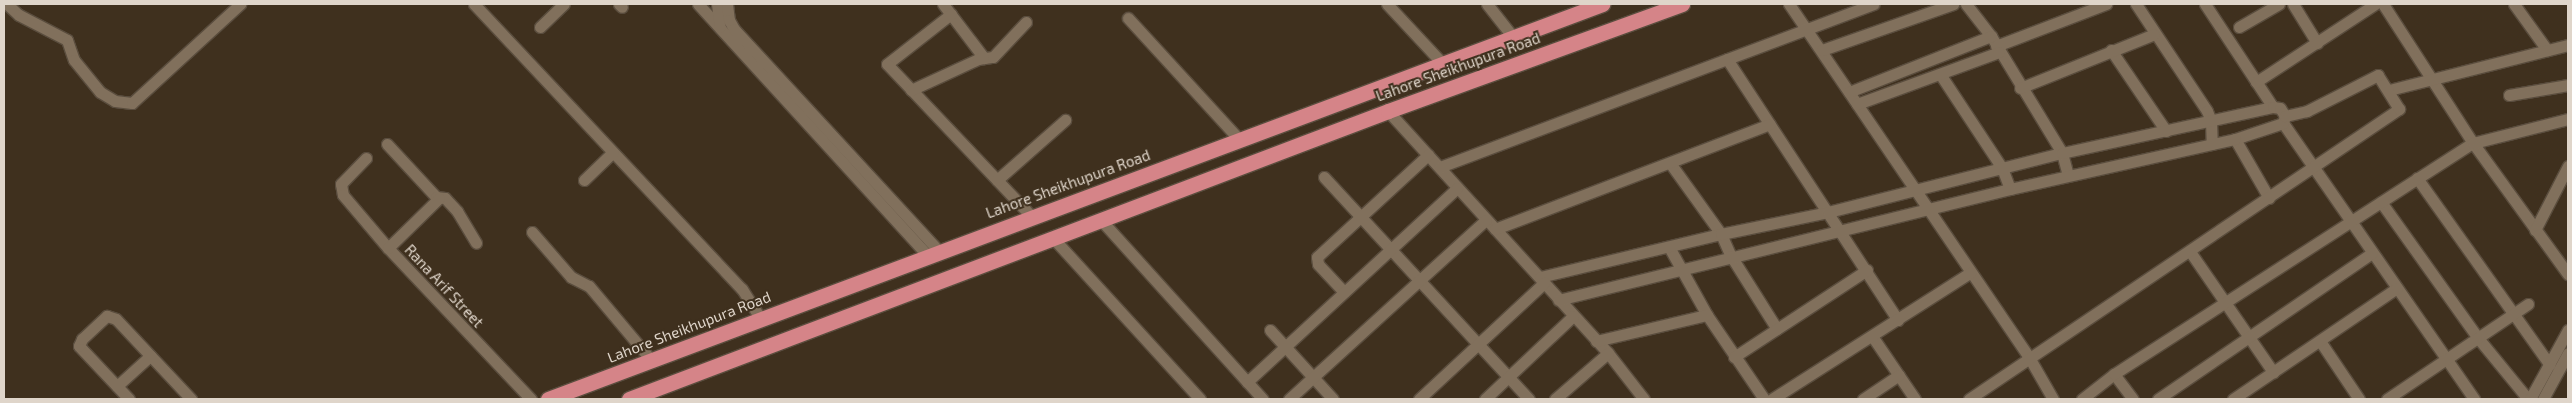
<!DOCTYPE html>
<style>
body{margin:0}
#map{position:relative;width:2572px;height:403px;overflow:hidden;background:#3f301e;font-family:"Exo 2",sans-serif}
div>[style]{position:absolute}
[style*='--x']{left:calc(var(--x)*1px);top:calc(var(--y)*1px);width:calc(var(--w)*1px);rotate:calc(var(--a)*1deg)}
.canal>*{height:9px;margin:-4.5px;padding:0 4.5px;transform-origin:4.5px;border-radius:4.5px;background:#012533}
.roads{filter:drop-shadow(1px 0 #5a4d3e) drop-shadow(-1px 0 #5a4d3e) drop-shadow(0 1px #5a4d3e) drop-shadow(0 -1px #5a4d3e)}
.minor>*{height:11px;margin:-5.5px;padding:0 5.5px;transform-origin:5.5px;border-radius:5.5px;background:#81705c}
.highway>*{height:15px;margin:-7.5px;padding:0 7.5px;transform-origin:7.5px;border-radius:7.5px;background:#d58488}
span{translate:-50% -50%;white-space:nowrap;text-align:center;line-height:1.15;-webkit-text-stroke:4px #3f301e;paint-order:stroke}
.street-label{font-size:15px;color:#dfd5ca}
.frame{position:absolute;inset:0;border:5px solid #dfd5ca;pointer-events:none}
</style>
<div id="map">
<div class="canal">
<i style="--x:2561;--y:358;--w:16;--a:-63"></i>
</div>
<div class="roads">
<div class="minor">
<i style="--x:7;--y:4;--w:16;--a:43"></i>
<i style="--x:19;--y:15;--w:54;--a:27.5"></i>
<i style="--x:67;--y:40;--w:21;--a:71"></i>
<i style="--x:74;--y:60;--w:41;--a:50.9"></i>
<i style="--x:100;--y:92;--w:17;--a:31"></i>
<i style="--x:115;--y:101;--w:17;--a:7"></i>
<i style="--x:132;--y:103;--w:147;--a:-42.5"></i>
<i style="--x:474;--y:4;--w:391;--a:46.8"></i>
<i style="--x:742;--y:289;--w:34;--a:58"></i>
<i style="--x:619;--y:4;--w:4;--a:45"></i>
<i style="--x:698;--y:4;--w:340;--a:47.6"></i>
<i style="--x:717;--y:4;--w:23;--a:83"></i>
<i style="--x:727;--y:4;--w:16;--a:83"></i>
<i style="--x:729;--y:20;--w:10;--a:61"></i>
<i style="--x:734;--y:29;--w:302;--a:47.3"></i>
<i style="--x:943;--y:4;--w:68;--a:52.8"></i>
<i style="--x:1387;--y:4;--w:81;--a:47"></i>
<i style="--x:1487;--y:4;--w:42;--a:51.8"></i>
<i style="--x:1789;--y:4;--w:429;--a:55.8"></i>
<i style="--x:2030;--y:359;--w:46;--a:60.1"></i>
<i style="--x:1966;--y:4;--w:41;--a:52"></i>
<i style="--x:1991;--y:36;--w:137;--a:58.7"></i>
<i style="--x:2062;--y:153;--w:23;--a:75"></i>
<i style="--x:2136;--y:4;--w:128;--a:56.4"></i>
<i style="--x:2207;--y:111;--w:11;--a:68"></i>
<i style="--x:2211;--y:121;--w:23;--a:88"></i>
<i style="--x:2205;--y:4;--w:123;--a:56.6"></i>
<i style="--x:2293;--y:4;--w:46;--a:58.4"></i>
<i style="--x:2383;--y:4;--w:166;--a:57.1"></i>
<i style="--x:2473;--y:143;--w:162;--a:54.1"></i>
<i style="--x:2514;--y:4;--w:57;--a:54.3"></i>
<i style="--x:951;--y:14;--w:81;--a:142"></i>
<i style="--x:887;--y:64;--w:209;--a:46.5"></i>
<i style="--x:1128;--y:18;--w:164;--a:47.5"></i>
<i style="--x:540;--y:27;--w:33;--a:-44"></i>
<i style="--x:2239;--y:27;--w:46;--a:-29.9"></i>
<i style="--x:1996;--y:46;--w:118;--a:-20.9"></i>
<i style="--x:1822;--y:50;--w:139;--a:-19.3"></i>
<i style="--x:2111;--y:50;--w:98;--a:55.8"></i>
<i style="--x:1727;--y:59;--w:312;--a:56.8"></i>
<i style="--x:1940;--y:74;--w:113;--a:56.6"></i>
<i style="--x:2002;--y:168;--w:22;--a:69"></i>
<i style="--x:2256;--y:82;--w:142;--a:-33.2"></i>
<i style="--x:2020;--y:88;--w:144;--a:-21.9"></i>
<i style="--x:911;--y:90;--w:74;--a:-24.8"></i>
<i style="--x:978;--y:59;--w:15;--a:-8"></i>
<i style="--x:993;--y:57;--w:48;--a:-46.7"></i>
<i style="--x:2389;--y:90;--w:185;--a:-14.1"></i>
<i style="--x:1849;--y:92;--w:153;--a:-21.5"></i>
<i style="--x:2509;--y:95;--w:60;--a:-9.6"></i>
<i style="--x:1857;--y:104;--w:151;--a:-20.1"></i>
<i style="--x:1388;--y:111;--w:327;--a:47.7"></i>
<i style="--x:1608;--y:353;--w:58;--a:52"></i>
<i style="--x:2283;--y:123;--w:336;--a:55.3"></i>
<i style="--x:2235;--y:139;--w:68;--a:60"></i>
<i style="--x:387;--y:144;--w:72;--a:47.2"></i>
<i style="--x:436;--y:197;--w:9;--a:6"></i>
<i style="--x:445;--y:198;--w:18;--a:47"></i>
<i style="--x:457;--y:211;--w:37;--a:59"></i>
<i style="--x:366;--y:158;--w:36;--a:134"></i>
<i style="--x:341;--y:184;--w:11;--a:80"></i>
<i style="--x:343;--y:195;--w:70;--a:49.7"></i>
<i style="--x:388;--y:248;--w:208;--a:46.6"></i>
<i style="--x:1670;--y:163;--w:87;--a:54.3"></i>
<i style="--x:1721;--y:234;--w:24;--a:66"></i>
<i style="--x:1731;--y:256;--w:86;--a:57.8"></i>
<i style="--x:1440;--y:167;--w:463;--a:-20.6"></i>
<i style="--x:1324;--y:177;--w:302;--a:47.3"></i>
<i style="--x:2417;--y:178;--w:229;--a:54.6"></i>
<i style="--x:584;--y:180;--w:40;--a:-44"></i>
<i style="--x:997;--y:180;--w:91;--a:-41.4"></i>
<i style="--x:2381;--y:202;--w:167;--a:54.5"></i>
<i style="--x:2478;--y:338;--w:79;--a:50.7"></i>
<i style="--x:1101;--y:220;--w:241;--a:47.9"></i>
<i style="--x:1495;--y:229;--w:294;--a:-20.9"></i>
<i style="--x:2535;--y:230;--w:72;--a:-62.7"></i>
<i style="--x:532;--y:232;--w:60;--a:49.1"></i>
<i style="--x:571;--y:277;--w:20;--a:27"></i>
<i style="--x:589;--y:286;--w:98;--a:50"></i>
<i style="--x:1053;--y:238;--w:218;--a:47.6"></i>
<i style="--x:1669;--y:247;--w:78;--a:60.8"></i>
<i style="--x:1707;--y:315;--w:102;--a:55.8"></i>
<i style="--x:388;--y:248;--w:71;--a:-44.4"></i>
<i style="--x:2191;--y:253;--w:145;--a:55.4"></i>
<i style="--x:1540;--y:277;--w:186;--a:-13.4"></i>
<i style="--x:1721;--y:234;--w:109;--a:-11.6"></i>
<i style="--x:1828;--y:212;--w:241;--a:-14.2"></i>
<i style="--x:2062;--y:153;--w:216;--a:-12.3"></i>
<i style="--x:2273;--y:107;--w:7;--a:8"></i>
<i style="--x:2280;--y:108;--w:9;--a:58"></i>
<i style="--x:2285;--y:116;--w:7;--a:106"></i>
<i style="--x:2283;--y:123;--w:51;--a:161.6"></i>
<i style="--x:2235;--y:139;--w:230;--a:167.5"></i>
<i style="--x:2010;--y:189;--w:465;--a:166.2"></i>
<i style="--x:1344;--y:292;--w:38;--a:-133"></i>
<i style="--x:1318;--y:264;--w:7;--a:-98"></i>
<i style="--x:1317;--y:257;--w:151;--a:-42.6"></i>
<i style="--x:1270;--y:330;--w:93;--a:47.6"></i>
<i style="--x:1872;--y:336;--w:76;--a:55.7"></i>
<i style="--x:1596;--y:341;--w:114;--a:-13.2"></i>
<i style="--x:2320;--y:341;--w:70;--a:56.1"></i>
<i style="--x:1734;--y:357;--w:159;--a:-33.2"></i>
<i style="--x:2114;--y:374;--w:31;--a:53"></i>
<i style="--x:1247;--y:382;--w:286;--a:-42.7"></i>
<i style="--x:117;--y:386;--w:45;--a:-42.3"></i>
<i style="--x:129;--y:399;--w:73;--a:-133.3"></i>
<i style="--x:79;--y:346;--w:8;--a:-67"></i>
<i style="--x:82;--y:339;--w:34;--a:-43"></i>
<i style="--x:107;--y:316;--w:9;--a:18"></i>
<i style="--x:116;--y:319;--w:110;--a:46.8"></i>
<i style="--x:1289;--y:399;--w:266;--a:-42.3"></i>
<i style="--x:1419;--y:399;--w:171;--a:-42.9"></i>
<i style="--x:1485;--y:399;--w:121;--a:-43.3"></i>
<i style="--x:1555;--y:399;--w:70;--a:-41"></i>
<i style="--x:1772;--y:399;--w:235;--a:-32.5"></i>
<i style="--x:1863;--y:399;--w:43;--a:-33.7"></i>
<i style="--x:1969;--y:399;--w:519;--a:-34"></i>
<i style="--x:2399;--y:109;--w:40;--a:-122"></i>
<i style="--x:2378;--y:75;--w:80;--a:153.1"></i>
<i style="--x:2307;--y:111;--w:23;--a:167"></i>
<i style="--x:2082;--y:399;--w:41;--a:-38"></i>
<i style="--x:2114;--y:374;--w:427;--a:-32.8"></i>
<i style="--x:2473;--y:143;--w:98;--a:-14.2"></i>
<i style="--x:2158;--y:399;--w:259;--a:-34.3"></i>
<i style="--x:2233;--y:399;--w:198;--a:-34.1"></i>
<i style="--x:2387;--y:399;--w:170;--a:-34"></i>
<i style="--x:2530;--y:399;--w:79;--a:-61.2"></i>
<i style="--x:2543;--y:399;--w:52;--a:-61.5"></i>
</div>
<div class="highway">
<i style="--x:548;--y:399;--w:1126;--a:-20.54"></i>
<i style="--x:629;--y:399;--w:812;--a:-20.78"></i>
<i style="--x:1388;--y:111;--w:313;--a:-20"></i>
</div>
</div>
<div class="street-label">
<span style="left:1458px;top:67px;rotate:-20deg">Lahore Sheikhupura Road</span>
<span style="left:1068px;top:184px;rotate:-20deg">Lahore Sheikhupura Road</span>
<span style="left:444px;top:286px;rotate:47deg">Rana Arif Street</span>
<span style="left:689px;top:327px;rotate:-21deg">Lahore Sheikhupura Road</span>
</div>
<div class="frame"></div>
</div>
